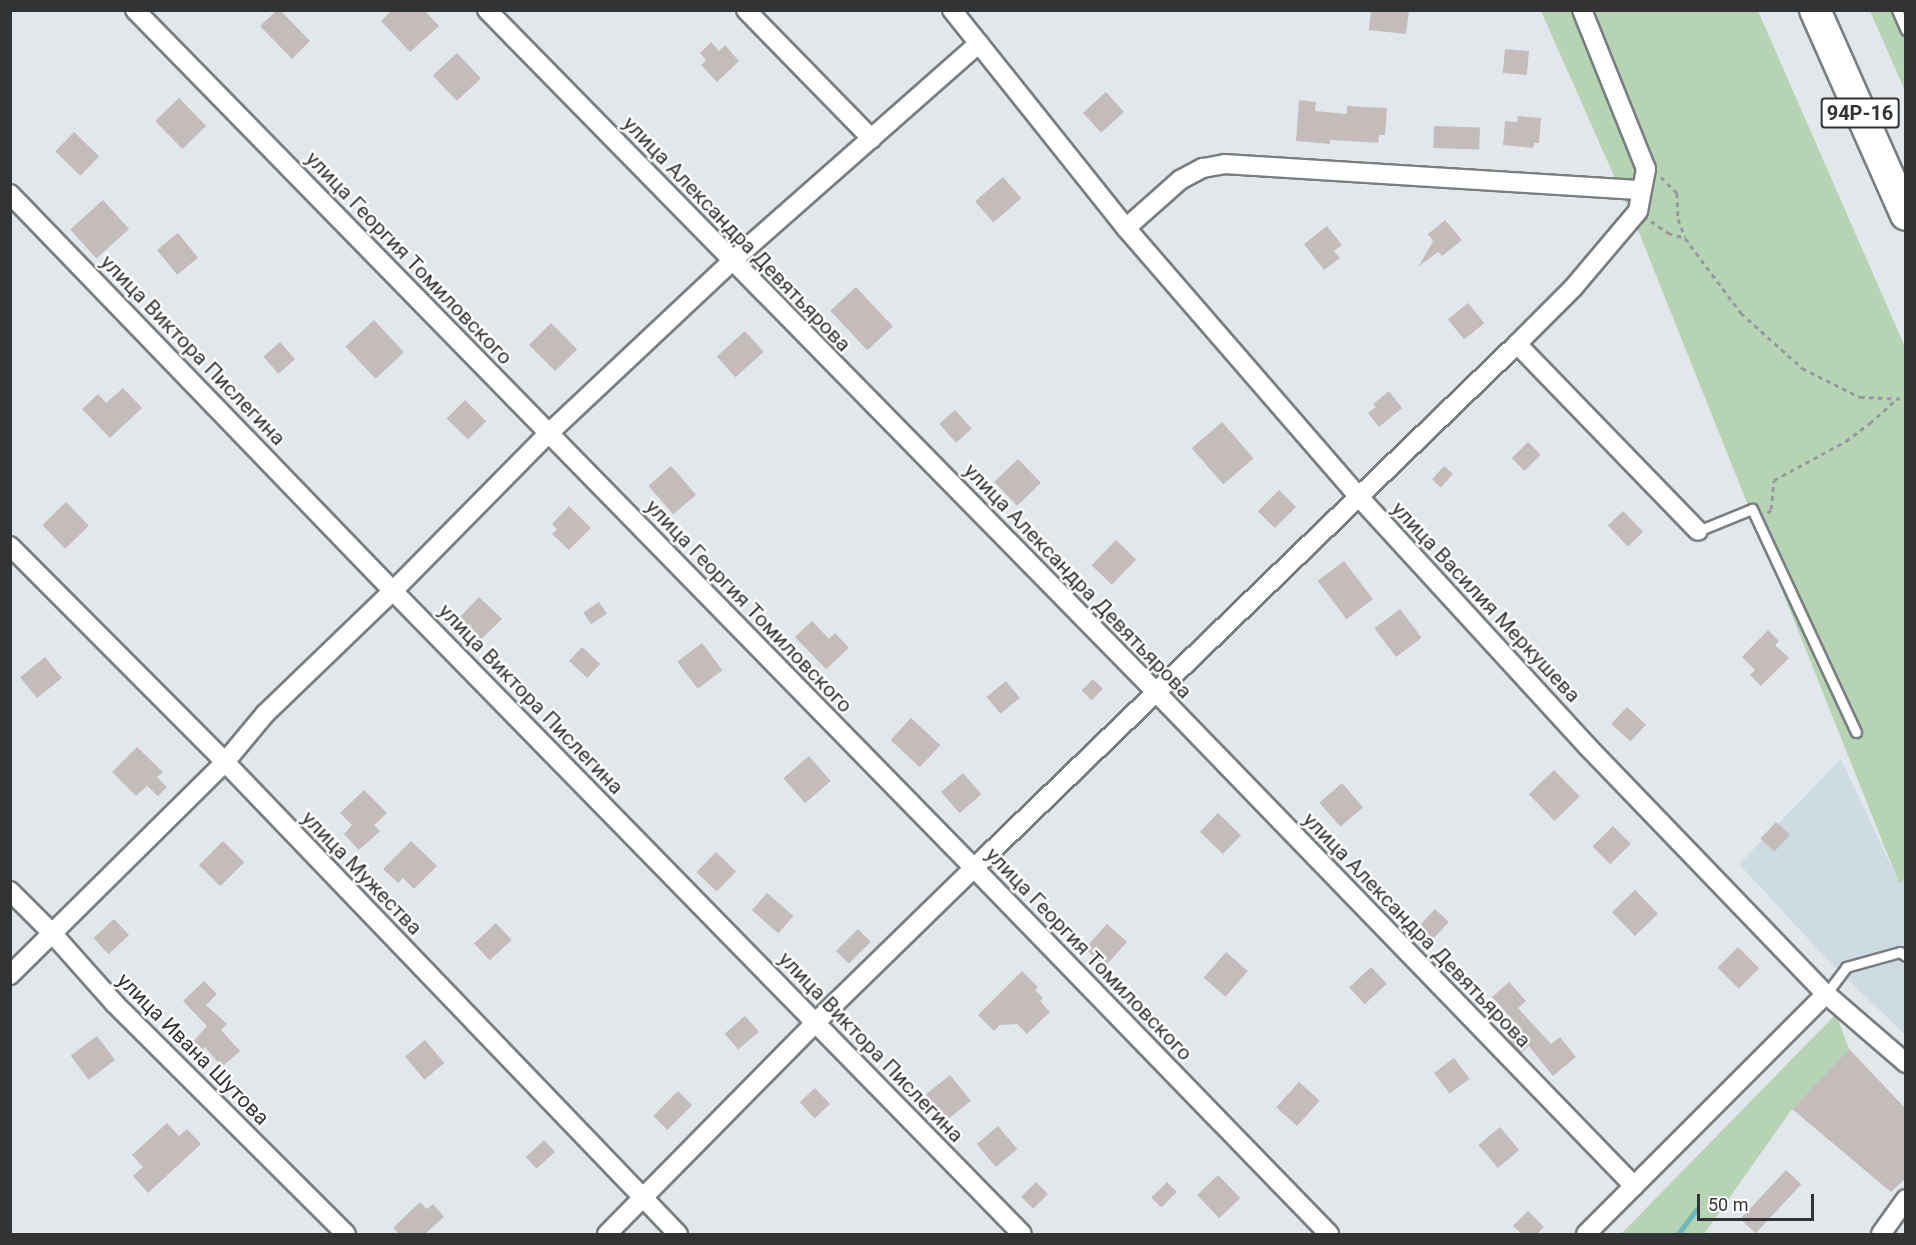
<!DOCTYPE html>
<meta charset="utf-8">
<style>
body{margin:0}
#map{position:relative;width:1916px;height:1245px;overflow:hidden;background:#e2e7ec;font-family:Roboto,sans-serif}
div>[style]{position:absolute}
[style*='--x']{left:calc(var(--x)*1px);top:calc(var(--y)*1px);width:calc(var(--w)*1px);rotate:calc(var(--a)*1deg)}
.built>*{inset:0;background:#cfdbe3}
.green>*{inset:0;background:#b6d3b4}
.stream>*{height:4.5px;margin:-2.25px;padding:0 2.25px;transform-origin:2.25px;border-radius:2.25px;background:#6eb8bb}
.building>*{inset:0;background:#c3bcba;transform-origin:0 0}
.path>*{height:3px;margin-top:-1.5px;transform-origin:0;background:repeating-linear-gradient(90deg,#95999d 0 4.5px,transparent 0 9px)}
.roads{filter:drop-shadow(2px 0 #797e81) drop-shadow(-2px 0 #797e81) drop-shadow(0 2px #797e81) drop-shadow(0 -2px #797e81)}
.lane>*{height:9px;margin:-4.5px;padding:0 4.5px;transform-origin:4.5px;border-radius:4.5px;background:#fff}
.street>*{height:18px;margin:-9px;padding:0 9px;transform-origin:9px;border-radius:9px;background:#fff}
.primary>*{height:30px;margin:-15px;padding:0 15px;transform-origin:15px;border-radius:15px;background:#fff}
span{translate:-50% -50%;white-space:nowrap;text-align:center;line-height:1.15;-webkit-text-stroke:4.5px #fff;paint-order:stroke}
.shield-label span{padding:2px 4px;background:#fff;border:2px solid;border-radius:4px;-webkit-text-stroke-width:0}
.shield-label{font-size:20px;color:#313335;font-weight:700}
.street-label{font-size:21px;color:#313335}
.frame{position:absolute;inset:0;border:12px solid #313335;pointer-events:none}
.scale{position:absolute;left:1697px;top:1194px;width:117px;height:27px;box-sizing:border-box;border:3px solid #313335;border-top:0;padding-left:8px;font-size:18px;line-height:21px;white-space:nowrap;color:#313335;-webkit-text-stroke:4px #fff;paint-order:stroke}
</style>
<div id="map">
<div class="built">
<i style="clip-path:polygon(1841px 759px,1899px 883px,1905px 879px,1905px 1035px,1825px 957px,1739px 864px)"></i>
</div>
<div class="green">
<i style="clip-path:polygon(1541px 11px,1758px 11px,1905px 347px,1906px 879px,1899px 883px,1638px 230px)"></i>
<i style="clip-path:polygon(1870px 11px,1905px 11px,1905px 91px)"></i>
<i style="clip-path:polygon(1836px 1014px,1849px 1049px,1792px 1109px,1704px 1234px,1621px 1234px)"></i>
</div>
<div class="stream">
<i style="--x:1678;--y:1234;--w:31;--a:-53"></i>
</div>
<div class="building">
<i style="clip-path:polygon(277px 10px,280px 10px,310px 41px,292px 59px,260px 26px)"></i>
<i style="clip-path:polygon(392px 10px,424px 10px,439px 26px,410px 52px,381px 21px)"></i>
<i style="clip-path:polygon(1371px 10px,1409px 10px,1406px 34px,1369px 30px)"></i>
<i style="clip-path:polygon(711px 42px,719px 51px,725px 45px,739px 61px,717px 82px,701px 65px,706px 60px,700px 53px)"></i>
<i style="left:1505px;top:49px;width:24px;height:24px;rotate:5deg"></i>
<i style="left:457px;top:53px;width:35px;height:33px;rotate:47deg"></i>
<i style="left:1106px;top:92px;width:27px;height:31px;rotate:48deg"></i>
<i style="left:179px;top:98px;width:39px;height:33px;rotate:46deg"></i>
<i style="clip-path:polygon(1299px 100px,1316px 102px,1315px 111px,1347px 114px,1347px 106px,1387px 108px,1385px 135px,1379px 135px,1378px 143px,1330px 140px,1330px 144px,1296px 141px)"></i>
<i style="clip-path:polygon(1518px 116px,1541px 118px,1539px 143px,1534px 143px,1533px 148px,1503px 145px,1505px 121px,1517px 122px)"></i>
<i style="left:1434px;top:126px;width:46px;height:22px;rotate:2deg"></i>
<i style="left:74px;top:132px;width:35px;height:27px;rotate:44deg"></i>
<i style="left:1003px;top:177px;width:28px;height:37px;rotate:49deg"></i>
<i style="left:103px;top:200px;width:39px;height:44px;rotate:48deg"></i>
<i style="clip-path:polygon(1445px 220px,1462px 240px,1442px 256px,1438px 252px,1419px 266px,1433px 241px,1428px 234px)"></i>
<i style="clip-path:polygon(1327px 226px,1342px 245px,1334px 251px,1340px 258px,1324px 270px,1304px 244px)"></i>
<i style="left:178px;top:233px;width:32px;height:27px;rotate:51deg"></i>
<i style="left:856px;top:287px;width:54px;height:35px;rotate:47deg"></i>
<i style="left:1468px;top:303px;width:26px;height:26px;rotate:51deg"></i>
<i style="left:374px;top:320px;width:44px;height:39px;rotate:47deg"></i>
<i style="left:551px;top:323px;width:37px;height:31px;rotate:45deg"></i>
<i style="left:745px;top:331px;width:28px;height:38px;rotate:48deg"></i>
<i style="left:280px;top:342px;width:23px;height:22px;rotate:49deg"></i>
<i style="clip-path:polygon(123px 388px,142px 408px,110px 438px,82px 409px,98px 394px,106px 403px)"></i>
<i style="clip-path:polygon(1389px 391px,1402px 408px,1379px 427px,1368px 413px,1376px 407px,1373px 404px)"></i>
<i style="left:465px;top:400px;width:30px;height:26px;rotate:45deg"></i>
<i style="left:955px;top:410px;width:25px;height:21px;rotate:48deg"></i>
<i style="left:1222px;top:422px;width:48px;height:40px;rotate:49deg"></i>
<i style="left:1528px;top:442px;width:18px;height:23px;rotate:45deg"></i>
<i style="left:1018px;top:459px;width:33px;height:33px;rotate:46deg"></i>
<i style="left:671px;top:466px;width:38px;height:30px;rotate:49deg"></i>
<i style="left:1444px;top:466px;width:12px;height:18px;rotate:42deg"></i>
<i style="left:1279px;top:490px;width:24px;height:30px;rotate:45deg"></i>
<i style="left:66px;top:502px;width:33px;height:33px;rotate:46deg"></i>
<i style="clip-path:polygon(569px 506px,591px 528px,569px 550px,552px 534px,557px 529px,552px 524px)"></i>
<i style="left:1623px;top:511px;width:29px;height:21px;rotate:46deg"></i>
<i style="left:1116px;top:540px;width:28px;height:35px;rotate:44deg"></i>
<i style="left:1344px;top:561px;width:48px;height:33px;rotate:53deg"></i>
<i style="clip-path:polygon(479px 597px,502px 619px,477px 643px,469px 635px,472px 631px,459px 618px)"></i>
<i style="left:599px;top:602px;width:14px;height:19px;rotate:56deg"></i>
<i style="left:1400px;top:609px;width:36px;height:32px;rotate:53deg"></i>
<i style="clip-path:polygon(812px 621px,829px 639px,835px 633px,849px 648px,826px 669px,795px 637px)"></i>
<i style="clip-path:polygon(1768px 630px,1779px 641px,1775px 645px,1789px 658px,1761px 686px,1750px 675px,1755px 670px,1742px 657px)"></i>
<i style="left:702px;top:643px;width:34px;height:31px;rotate:53deg"></i>
<i style="left:582px;top:647px;width:25px;height:19px;rotate:43deg"></i>
<i style="left:45px;top:657px;width:27px;height:32px;rotate:51deg"></i>
<i style="left:1093px;top:679px;width:14px;height:16px;rotate:45deg"></i>
<i style="left:1006px;top:681px;width:22px;height:25px;rotate:51deg"></i>
<i style="left:1627px;top:707px;width:26px;height:23px;rotate:43deg"></i>
<i style="left:911px;top:718px;width:40px;height:30px;rotate:43deg"></i>
<i style="clip-path:polygon(137px 747px,163px 772px,157px 777px,167px 787px,158px 796px,147px 786px,136px 796px,112px 772px)"></i>
<i style="left:809px;top:756px;width:33px;height:34px;rotate:49deg"></i>
<i style="left:1554px;top:770px;width:37px;height:35px;rotate:46deg"></i>
<i style="left:963px;top:773px;width:28px;height:29px;rotate:49deg"></i>
<i style="left:1342px;top:783px;width:32px;height:30px;rotate:49deg"></i>
<i style="clip-path:polygon(364px 790px,387px 813px,374px 825px,380px 831px,359px 850px,344px 834px,352px 825px,340px 813px)"></i>
<i style="left:1218px;top:813px;width:32px;height:26px;rotate:44deg"></i>
<i style="left:1776px;top:822px;width:19px;height:23px;rotate:43deg"></i>
<i style="left:1613px;top:826px;width:25px;height:29px;rotate:45deg"></i>
<i style="left:223px;top:841px;width:30px;height:34px;rotate:45deg"></i>
<i style="clip-path:polygon(411px 841px,437px 866px,414px 889px,403px 878px,398px 883px,383px 869px)"></i>
<i style="left:716px;top:852px;width:28px;height:28px;rotate:44deg"></i>
<i style="left:1635px;top:890px;width:33px;height:32px;rotate:46deg"></i>
<i style="left:767px;top:893px;width:35px;height:23px;rotate:41deg"></i>
<i style="left:1435px;top:909px;width:19px;height:29px;rotate:43deg"></i>
<i style="left:114px;top:919px;width:22px;height:28px;rotate:47deg"></i>
<i style="left:496px;top:923px;width:23px;height:30px;rotate:47deg"></i>
<i style="left:1107px;top:924px;width:27px;height:33px;rotate:42deg"></i>
<i style="left:858px;top:929px;width:18px;height:31px;rotate:45deg"></i>
<i style="left:1738px;top:947px;width:30px;height:29px;rotate:45deg"></i>
<i style="left:1226px;top:952px;width:29px;height:34px;rotate:41deg"></i>
<i style="left:1371px;top:967px;width:23px;height:30px;rotate:47deg"></i>
<i style="clip-path:polygon(1022px 971px,1038px 987px,1035px 990px,1043px 998px,1040px 1001px,1050px 1012px,1027px 1034px,1017px 1024px,1000px 1025px,994px 1031px,978px 1015px)"></i>
<i style="clip-path:polygon(204px 981px,217px 994px,206px 1005px,227px 1024px,221px 1030px,240px 1051px,222px 1067px,205px 1047px,200px 1053px,190px 1045px,207px 1026px,183px 1001px)"></i>
<i style="clip-path:polygon(1509px 982px,1526px 1001px,1518px 1008px,1551px 1044px,1560px 1037px,1576px 1057px,1553px 1076px,1529px 1046px,1521px 1053px,1508px 1039px,1520px 1028px,1492px 997px)"></i>
<i style="left:745px;top:1016px;width:21px;height:27px;rotate:49deg"></i>
<i style="left:97px;top:1036px;width:30px;height:33px;rotate:53deg"></i>
<i style="left:425px;top:1040px;width:30px;height:26px;rotate:50deg"></i>
<i style="clip-path:polygon(1849px 1049px,1905px 1108px,1905px 1179px,1891px 1192px,1792px 1109px)"></i>
<i style="left:1454px;top:1058px;width:26px;height:25px;rotate:53deg"></i>
<i style="left:950px;top:1075px;width:33px;height:31px;rotate:51deg"></i>
<i style="left:1299px;top:1082px;width:28px;height:34px;rotate:42deg"></i>
<i style="left:815px;top:1088px;width:22px;height:21px;rotate:47deg"></i>
<i style="left:678px;top:1091px;width:20px;height:35px;rotate:45deg"></i>
<i style="clip-path:polygon(167px 1123px,179px 1136px,187px 1129px,201px 1144px,148px 1193px,133px 1176px,143px 1167px,132px 1155px)"></i>
<i style="left:998px;top:1126px;width:30px;height:28px;rotate:50deg"></i>
<i style="left:1500px;top:1127px;width:30px;height:28px;rotate:50deg"></i>
<i style="left:544px;top:1140px;width:16px;height:25px;rotate:47deg"></i>
<i style="left:1786px;top:1170px;width:21px;height:67px;rotate:43deg"></i>
<i style="left:1218px;top:1175px;width:32px;height:29px;rotate:46deg"></i>
<i style="left:1036px;top:1182px;width:17px;height:21px;rotate:45deg"></i>
<i style="left:1167px;top:1182px;width:14px;height:22px;rotate:45deg"></i>
<i style="clip-path:polygon(420px 1202px,427px 1209px,433px 1204px,444px 1217px,425px 1234px,399px 1234px,393px 1228px)"></i>
<i style="clip-path:polygon(1528px 1211px,1544px 1227px,1537px 1234px,1522px 1234px,1513px 1226px)"></i>
</div>
<div class="path">
<i style="--x:1661;--y:177;--w:23;--a:45"></i>
<i style="--x:1677;--y:193;--w:26;--a:88"></i>
<i style="--x:1678;--y:219;--w:19;--a:69"></i>
<i style="--x:1651;--y:221;--w:21;--a:35"></i>
<i style="--x:1668;--y:233;--w:18;--a:16"></i>
<i style="--x:1685;--y:238;--w:94;--a:53.3"></i>
<i style="--x:1741;--y:313;--w:82;--a:42"></i>
<i style="--x:1802;--y:368;--w:65;--a:26.6"></i>
<i style="--x:1860;--y:397;--w:46;--a:2.5"></i>
<i style="--x:1768;--y:513;--w:5;--a:-53"></i>
<i style="--x:1771;--y:509;--w:29;--a:-84"></i>
<i style="--x:1774;--y:480;--w:82;--a:-28.4"></i>
<i style="--x:1846;--y:441;--w:30;--a:-37"></i>
<i style="--x:1870;--y:423;--w:36;--a:-42"></i>
</div>
<div class="roads">
<div class="lane">
<i style="--x:1897;--y:10;--w:22;--a:66"></i>
<i style="--x:1698;--y:531;--w:58;--a:-22.2"></i>
<i style="--x:1752;--y:509;--w:246;--a:65"></i>
<i style="--x:1826;--y:994;--w:34;--a:-53"></i>
<i style="--x:1846;--y:967;--w:56;--a:-15.5"></i>
<i style="--x:1900;--y:952;--w:7;--a:34"></i>
</div>
<div class="street">
<i style="--x:135;--y:10;--w:1200;--a:45.64"></i>
<i style="--x:974;--y:868;--w:510;--a:45.87"></i>
<i style="--x:487;--y:10;--w:954;--a:45.55"></i>
<i style="--x:1155;--y:691;--w:689;--a:45.94"></i>
<i style="--x:746;--y:10;--w:180;--a:45.7"></i>
<i style="--x:952;--y:10;--w:279;--a:51.4"></i>
<i style="--x:1126;--y:228;--w:356;--a:49.1"></i>
<i style="--x:1359;--y:497;--w:339;--a:47.5"></i>
<i style="--x:1588;--y:747;--w:343;--a:46.1"></i>
<i style="--x:1826;--y:994;--w:106;--a:40.8"></i>
<i style="--x:10;--y:194;--w:552;--a:46.03"></i>
<i style="--x:393;--y:591;--w:899;--a:45.63"></i>
<i style="--x:1126;--y:228;--w:72;--a:-41.6"></i>
<i style="--x:1180;--y:180;--w:26;--a:-28"></i>
<i style="--x:1203;--y:168;--w:22;--a:-10"></i>
<i style="--x:1225;--y:164;--w:417;--a:3.6"></i>
<i style="--x:1517;--y:344;--w:260;--a:45.9"></i>
<i style="--x:10;--y:546;--w:305;--a:45.1"></i>
<i style="--x:225;--y:762;--w:654;--a:46.18"></i>
<i style="--x:10;--y:891;--w:59;--a:45"></i>
<i style="--x:52;--y:933;--w:95;--a:48.4"></i>
<i style="--x:115;--y:1004;--w:326;--a:44.9"></i>
<i style="--x:10;--y:975;--w:303;--a:-44.7"></i>
<i style="--x:225;--y:762;--w:62;--a:-50.2"></i>
<i style="--x:265;--y:714;--w:178;--a:-43.9"></i>
<i style="--x:393;--y:591;--w:222;--a:-45.4"></i>
<i style="--x:549;--y:433;--w:251;--a:-43.2"></i>
<i style="--x:732;--y:261;--w:329;--a:-41.4"></i>
<i style="--x:607;--y:1234;--w:298;--a:-45.4"></i>
<i style="--x:816;--y:1022;--w:221;--a:-44.3"></i>
<i style="--x:974;--y:868;--w:755;--a:-43.98"></i>
<i style="--x:1517;--y:344;--w:79;--a:-45"></i>
<i style="--x:1573;--y:288;--w:101;--a:-49.8"></i>
<i style="--x:1638;--y:211;--w:43;--a:-79.2"></i>
<i style="--x:1646;--y:169;--w:171;--a:-111.9"></i>
<i style="--x:1586;--y:1234;--w:339;--a:-45"></i>
<i style="--x:1881;--y:1234;--w:43;--a:-54.5"></i>
</div>
<div class="primary">
<i style="--x:1815;--y:10;--w:224;--a:66.1"></i>
</div>
</div>
<div class="shield-label">
<span style="left:1860px;top:113px">94Р-16</span>
</div>
<div class="street-label">
<span style="left:737px;top:234px;rotate:46deg">улица Александра Девятьярова</span>
<span style="left:409px;top:258px;rotate:46deg">улица Георгия Томиловского</span>
<span style="left:193px;top:350px;rotate:46deg">улица Виктора Пислегина</span>
<span style="left:1078px;top:581px;rotate:46deg">улица Александра Девятьярова</span>
<span style="left:1486px;top:602px;rotate:47deg">улица Василия Меркушева</span>
<span style="left:749px;top:606px;rotate:46deg">улица Георгия Томиловского</span>
<span style="left:531px;top:699px;rotate:46deg">улица Виктора Пислегина</span>
<span style="left:362px;top:873px;rotate:46deg">улица Мужества</span>
<span style="left:1417px;top:930px;rotate:46deg">улица Александра Девятьярова</span>
<span style="left:1089px;top:954px;rotate:46deg">улица Георгия Томиловского</span>
<span style="left:871px;top:1047px;rotate:46deg">улица Виктора Пислегина</span>
<span style="left:193px;top:1049px;rotate:45deg">улица Ивана Шутова</span>
</div>
<div class="frame"></div>
<div class="scale">50 m</div>
</div>
